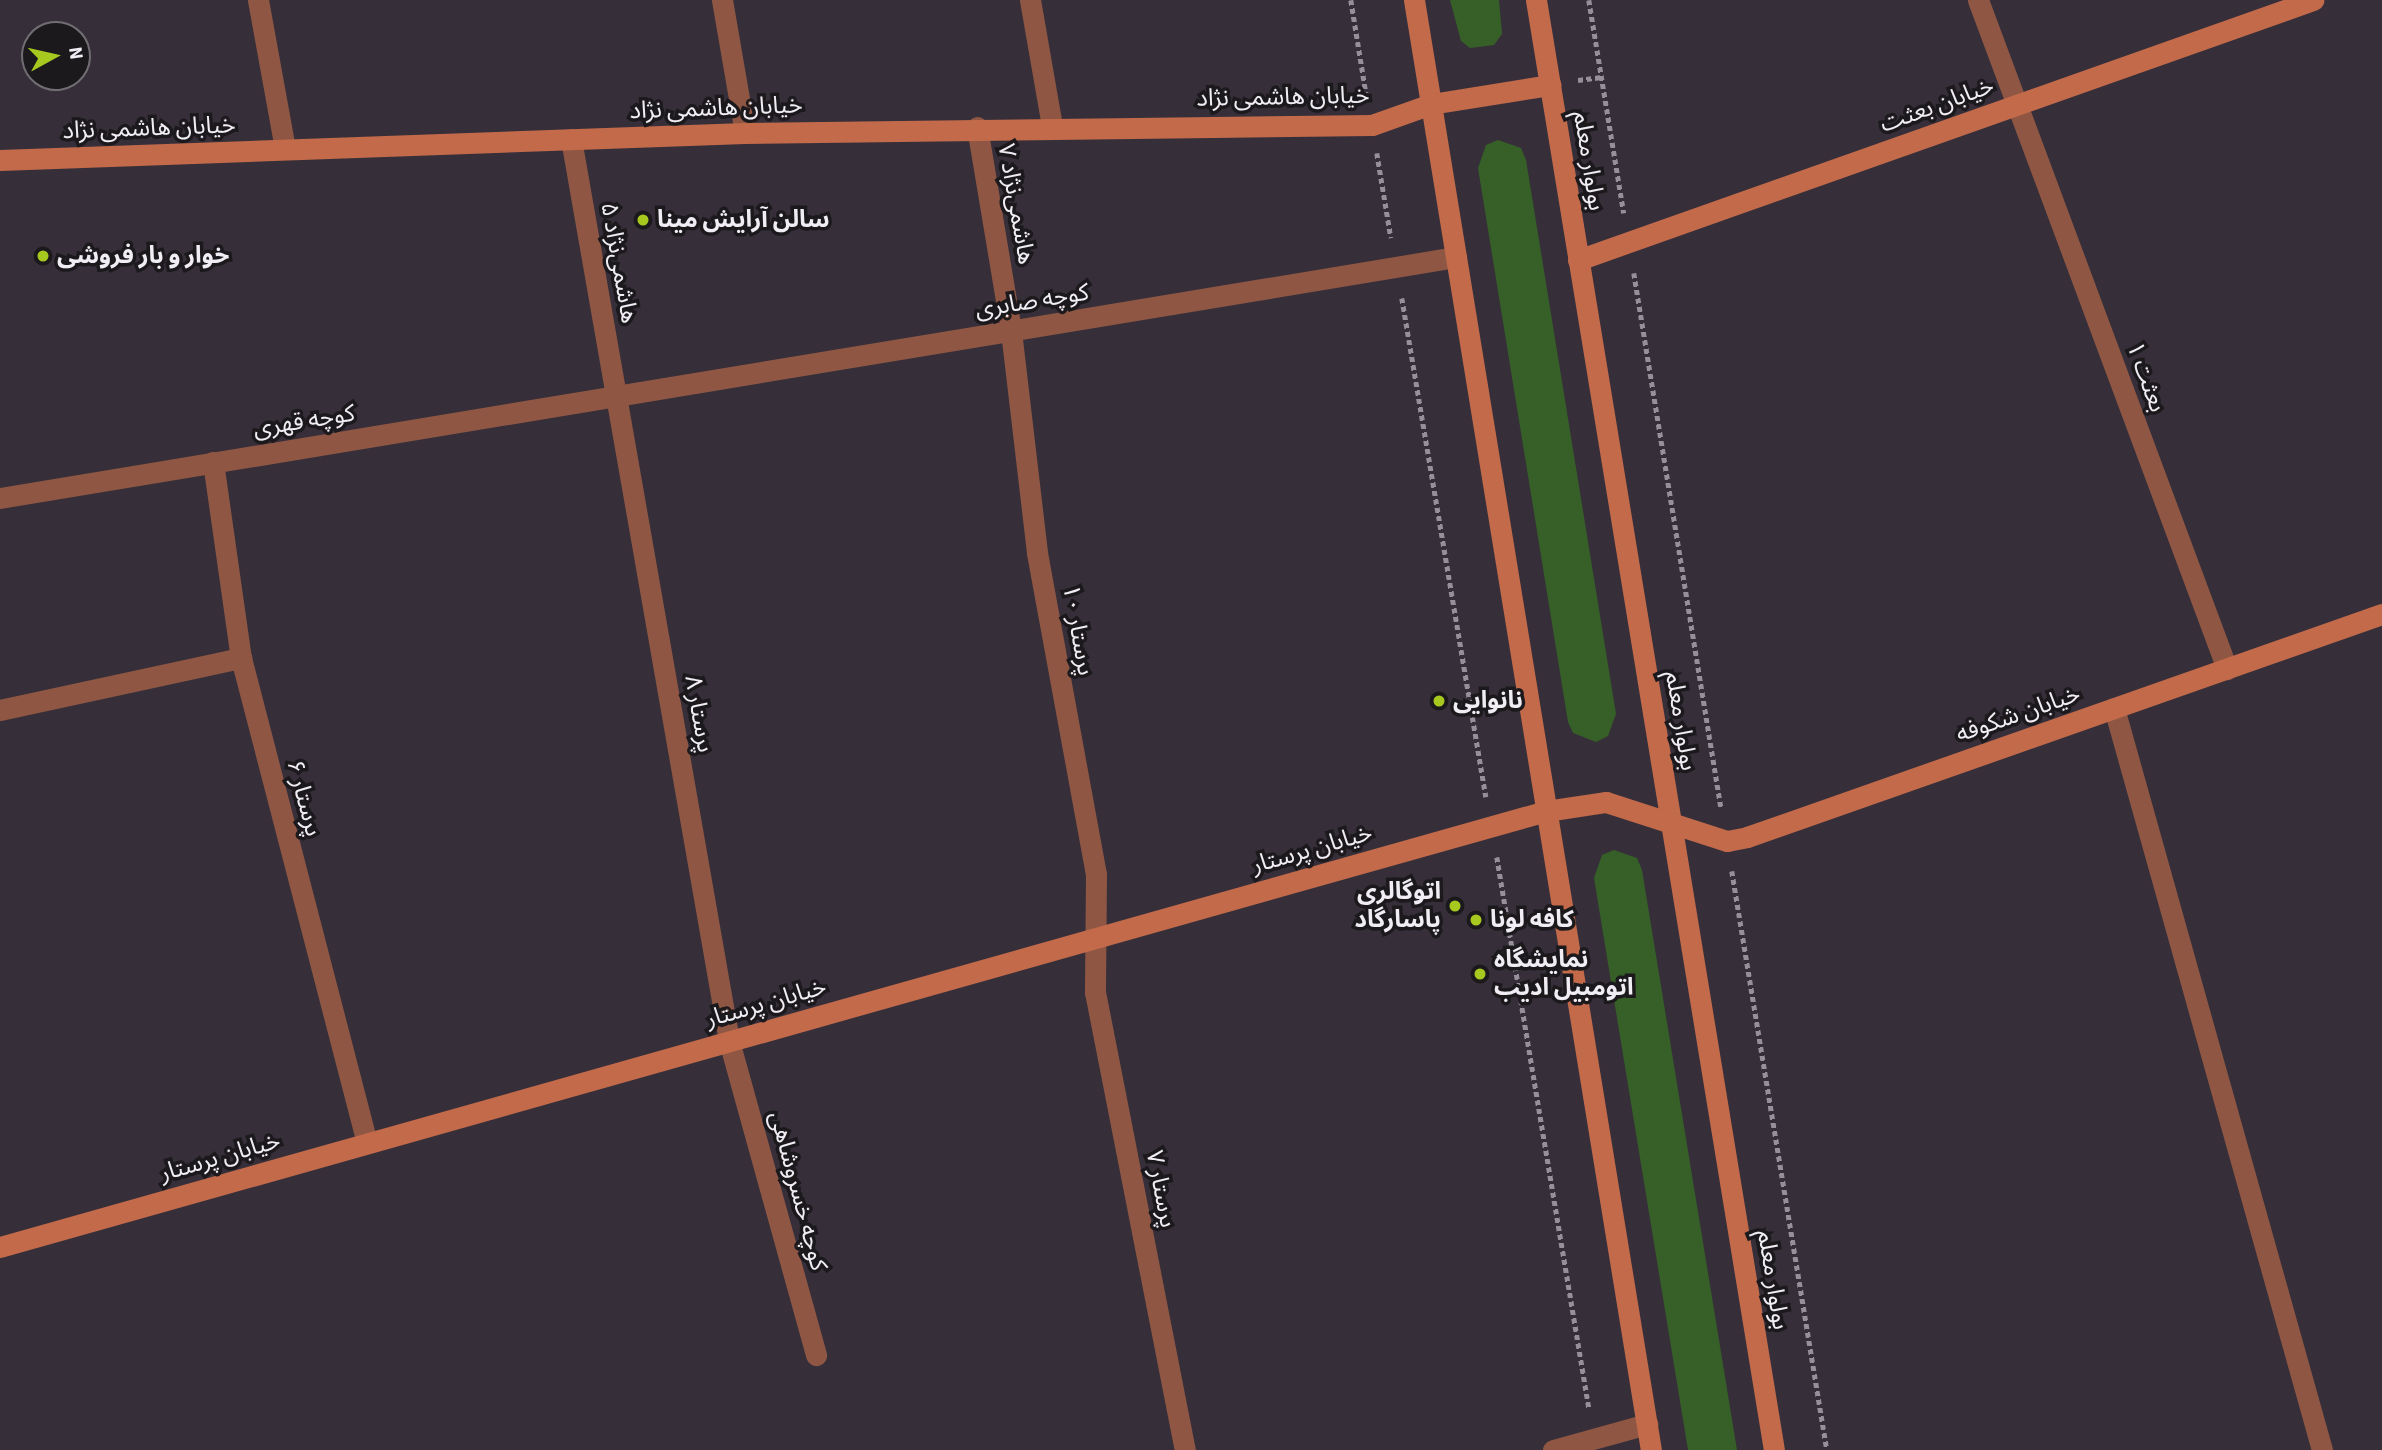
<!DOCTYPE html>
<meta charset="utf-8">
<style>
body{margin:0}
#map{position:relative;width:2382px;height:1450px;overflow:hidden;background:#362f3a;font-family:"Source Sans 3","Noto Sans Arabic",sans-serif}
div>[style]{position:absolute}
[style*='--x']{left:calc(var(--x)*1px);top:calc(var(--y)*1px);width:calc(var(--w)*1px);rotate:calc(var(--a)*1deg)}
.green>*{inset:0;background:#366027}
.path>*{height:4.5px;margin-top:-2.25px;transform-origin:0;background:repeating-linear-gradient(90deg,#959099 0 5px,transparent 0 8.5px)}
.lane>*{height:21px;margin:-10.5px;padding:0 10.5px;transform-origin:10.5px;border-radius:10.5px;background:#8f5743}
.street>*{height:21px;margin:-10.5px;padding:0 10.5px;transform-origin:10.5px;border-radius:10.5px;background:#8f5743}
.secondary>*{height:21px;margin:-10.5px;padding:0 10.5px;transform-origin:10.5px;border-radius:10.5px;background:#c26a4a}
.dots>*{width:19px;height:19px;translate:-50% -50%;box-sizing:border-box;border:4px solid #1c191d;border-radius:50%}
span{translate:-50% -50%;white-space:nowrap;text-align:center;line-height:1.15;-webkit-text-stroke:7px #1c191d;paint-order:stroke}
.street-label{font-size:24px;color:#f1edf4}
.poi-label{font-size:24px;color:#f1edf4;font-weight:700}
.left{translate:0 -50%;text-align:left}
.right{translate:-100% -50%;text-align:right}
.north{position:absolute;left:21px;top:21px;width:70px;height:70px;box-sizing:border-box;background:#1c191d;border:2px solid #716e73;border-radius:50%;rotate:82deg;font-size:19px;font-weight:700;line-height:28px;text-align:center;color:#f1edf4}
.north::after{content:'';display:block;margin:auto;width:24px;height:32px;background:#a7c81f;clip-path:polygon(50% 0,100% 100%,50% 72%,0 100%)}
</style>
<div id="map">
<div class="green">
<i style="clip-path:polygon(1450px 0,1499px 0,1502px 34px,1494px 45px,1470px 48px,1461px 41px)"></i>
<i style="clip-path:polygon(1498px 140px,1521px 148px,1526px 160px,1616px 714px,1608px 736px,1596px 742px,1573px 733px,1568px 722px,1478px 168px,1486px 145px)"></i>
<i style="clip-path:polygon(1614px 850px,1637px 858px,1642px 870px,1737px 1450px,1688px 1450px,1594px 878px,1602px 855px)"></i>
</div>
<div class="path">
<i style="--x:1351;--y:0;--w:94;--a:80.8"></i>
<i style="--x:1589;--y:0;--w:216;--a:80.7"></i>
<i style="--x:1578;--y:80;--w:24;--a:-7"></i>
<i style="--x:1377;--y:153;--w:86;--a:80.6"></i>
<i style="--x:1634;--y:273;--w:541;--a:80.75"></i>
<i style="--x:1402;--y:298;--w:506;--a:80.44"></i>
<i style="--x:1497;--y:857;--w:559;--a:80.52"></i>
<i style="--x:1732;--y:871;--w:587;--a:80.68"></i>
</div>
<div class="lane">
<i style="--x:1030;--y:0;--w:128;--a:80.1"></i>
<i style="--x:729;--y:1041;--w:326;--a:74.5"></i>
</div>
<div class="street">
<i style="--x:258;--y:0;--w:151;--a:79.7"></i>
<i style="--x:722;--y:0;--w:135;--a:80.2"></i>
<i style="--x:1978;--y:0;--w:714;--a:69.58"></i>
<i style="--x:977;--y:127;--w:207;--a:80.5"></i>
<i style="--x:1011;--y:331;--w:224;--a:83.3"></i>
<i style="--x:1037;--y:553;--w:326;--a:79.6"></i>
<i style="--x:1096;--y:874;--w:118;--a:90.5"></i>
<i style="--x:1095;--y:992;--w:467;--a:78.9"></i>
<i style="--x:571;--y:139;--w:916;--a:80.06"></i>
<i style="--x:213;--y:462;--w:198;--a:81.9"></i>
<i style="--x:241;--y:658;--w:501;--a:75.44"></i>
<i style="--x:0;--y:498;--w:1476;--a:-9.4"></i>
<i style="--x:2114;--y:708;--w:771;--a:74.34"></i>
<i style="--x:0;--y:710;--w:247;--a:-12.2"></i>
<i style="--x:1553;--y:1450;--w:98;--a:-15.5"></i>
</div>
<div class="secondary">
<i style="--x:1414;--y:0;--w:1469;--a:80.72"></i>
<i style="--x:1536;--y:0;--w:1469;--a:80.68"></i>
<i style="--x:0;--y:160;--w:745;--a:-2.08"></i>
<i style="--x:745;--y:133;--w:627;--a:-0.73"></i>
<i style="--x:1372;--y:125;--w:63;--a:-19.6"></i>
<i style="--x:1431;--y:104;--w:121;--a:-9.1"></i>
<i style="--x:1578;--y:260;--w:780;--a:-19.48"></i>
<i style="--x:0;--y:1247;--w:1606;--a:-15.75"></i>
<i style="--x:1546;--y:811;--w:61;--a:-8.5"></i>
<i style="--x:1606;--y:802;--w:127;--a:17.9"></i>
<i style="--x:1727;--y:841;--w:20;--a:-11"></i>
<i style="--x:1747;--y:837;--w:673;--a:-19.35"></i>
</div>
<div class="dots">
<i style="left:643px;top:220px;background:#a7c81f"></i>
<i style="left:43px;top:256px;background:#a7c81f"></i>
<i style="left:1439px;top:701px;background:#a7c81f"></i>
<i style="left:1455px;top:906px;background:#a7c81f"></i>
<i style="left:1476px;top:920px;background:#a7c81f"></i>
<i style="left:1480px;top:974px;background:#a7c81f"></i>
</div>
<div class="street-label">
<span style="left:1283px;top:97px;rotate:-1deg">خیابان هاشمی نژاد</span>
<span style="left:1937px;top:105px;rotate:-20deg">خیابان بعثت</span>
<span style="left:716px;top:108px;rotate:-2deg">خیابان هاشمی نژاد</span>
<span style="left:149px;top:128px;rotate:-2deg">خیابان هاشمی نژاد</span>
<span style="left:1589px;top:161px;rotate:81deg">بولوار معلم</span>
<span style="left:1016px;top:204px;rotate:80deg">هاشمی‌نژاد ۷</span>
<span style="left:619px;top:263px;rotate:80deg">هاشمی‌نژاد ۵</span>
<span style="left:1032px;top:301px;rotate:-9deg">کوچه صابری</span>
<span style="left:2146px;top:377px;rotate:70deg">بعثت ۱</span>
<span style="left:304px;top:421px;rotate:-9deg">کوچه قهری</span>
<span style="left:1078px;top:630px;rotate:80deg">پرستار ۱۰</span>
<span style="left:699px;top:714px;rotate:80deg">پرستار ۸</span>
<span style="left:2018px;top:714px;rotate:-19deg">خیابان شکوفه</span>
<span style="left:1681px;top:721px;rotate:81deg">بولوار معلم</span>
<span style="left:304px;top:798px;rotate:75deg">پرستار ۶</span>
<span style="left:1312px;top:849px;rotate:-16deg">خیابان پرستار</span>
<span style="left:766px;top:1003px;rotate:-16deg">خیابان پرستار</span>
<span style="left:220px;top:1157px;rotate:-16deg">خیابان پرستار</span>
<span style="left:1161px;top:1189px;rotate:79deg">پرستار ۷</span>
<span style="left:798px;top:1191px;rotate:75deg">کوچه خسروشاهی</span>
<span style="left:1773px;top:1280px;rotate:81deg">بولوار معلم</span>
</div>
<div class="poi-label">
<span class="left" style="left:657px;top:220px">سالن آرایش مینا</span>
<span class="left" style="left:57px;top:256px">خوار و بار فروشی</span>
<span class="left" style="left:1453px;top:701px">نانوایی</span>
<span class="right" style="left:1441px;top:906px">اتوگالری<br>پاسارگاد</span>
<span class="left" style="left:1490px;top:920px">کافه لونا</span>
<span class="left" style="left:1494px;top:974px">نمایشگاه<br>اتومبیل ادیب</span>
</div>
<div class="north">N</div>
</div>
